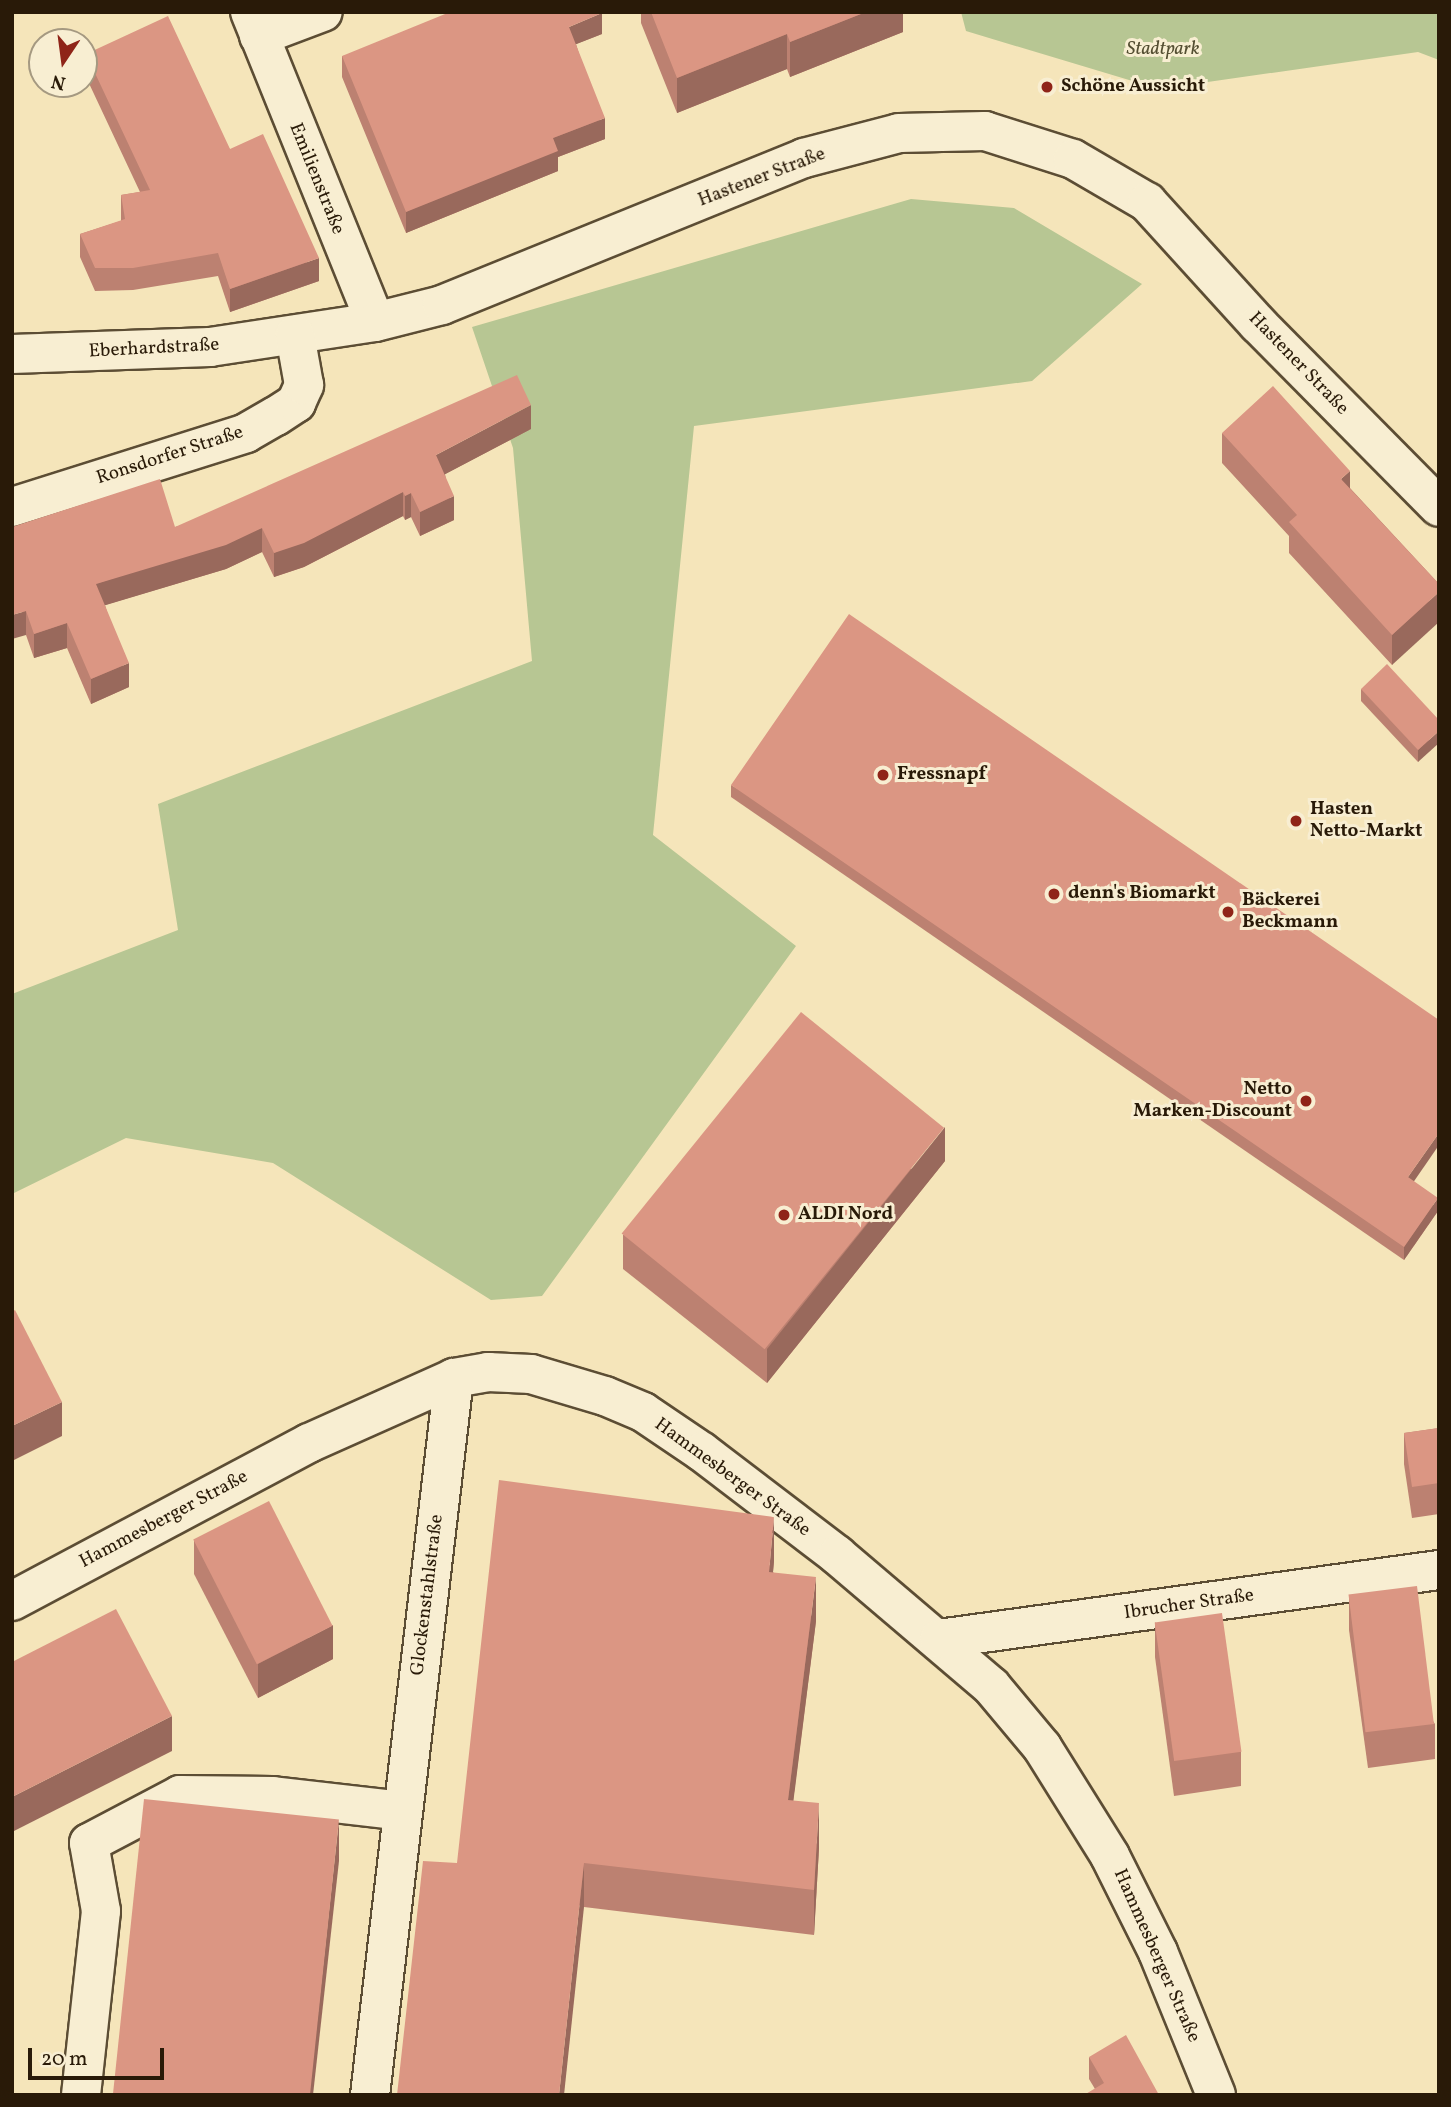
<!DOCTYPE html>
<meta charset="utf-8">
<style>
body{margin:0}
#map{position:relative;width:1451px;height:2107px;overflow:hidden;background:#f5e5ba;font-family:Vollkorn,serif}
div>[style]{position:absolute}
[style*='--x']{left:calc(var(--x)*1px);top:calc(var(--y)*1px);width:calc(var(--w)*1px);rotate:calc(var(--a)*1deg)}
.green>*{inset:0;background:#b7c693}
.roads{filter:drop-shadow(2px 0 #5c4d34) drop-shadow(-2px 0 #5c4d34) drop-shadow(0 2px #5c4d34) drop-shadow(0 -2px #5c4d34)}
.minor>*{height:38px;margin:-19px;padding:0 19px;transform-origin:19px;border-radius:19px;background:#f8eed2}
.secondary>*{height:38px;margin:-19px;padding:0 19px;transform-origin:19px;border-radius:19px;background:#f8eed2}
.wall>*{inset:0;background:#bc8171}
.shaded-wall>*{inset:0;background:#99695c}
.building>*{inset:0;background:#db9683;transform-origin:0 0}
.dots>*{width:19px;height:19px;translate:-50% -50%;box-sizing:border-box;border:4px solid #f8eed2;border-radius:50%}
span{translate:-50% -50%;white-space:nowrap;text-align:center;line-height:1.15;-webkit-text-stroke:6px #f8eed2;paint-order:stroke}
.park-label{font-size:19px;color:#544e32;font-style:italic}
.poi-label{font-size:19px;color:#291a08;font-weight:700}
.left{translate:0 -50%;text-align:left}
.right{translate:-100% -50%;text-align:right}
.street-label{font-size:19px;color:#291a08}
.frame{position:absolute;inset:0;border:14px solid #291a08;pointer-events:none}
.north{position:absolute;left:28px;top:28px;width:70px;height:70px;box-sizing:border-box;background:#f8eed2;border:2px solid #a59981;border-radius:50%;rotate:193deg;font-size:19px;font-weight:700;line-height:28px;text-align:center;color:#291a08}
.north::after{content:'';display:block;margin:auto;width:24px;height:32px;background:#8f2418;clip-path:polygon(50% 0,100% 100%,50% 72%,0 100%)}
.scale{position:absolute;left:28px;top:2048px;width:136px;height:32px;box-sizing:border-box;border:4px solid #291a08;border-top:0;padding-left:9px;font-size:21px;line-height:24px;white-space:nowrap;color:#291a08;-webkit-text-stroke:5px #f8eed2;paint-order:stroke}
</style>
<div id="map">
<div class="green">
<i style="clip-path:polygon(961px 12px,1439px 12px,1439px 60px,1418px 52px,1159px 89px,966px 31px)"></i>
<i style="clip-path:polygon(911px 199px,1014px 208px,1142px 284px,1032px 381px,694px 426px,653px 835px,796px 946px,542px 1296px,491px 1300px,273px 1163px,126px 1138px,12px 1194px,12px 994px,178px 930px,158px 804px,532px 661px,513px 448px,472px 327px)"></i>
</div>
<div class="roads">
<div class="minor">
<i style="--x:250;--y:12;--w:334;--a:68"></i>
<i style="--x:259;--y:36;--w:68;--a:-20.6"></i>
<i style="--x:12;--y:1601;--w:336;--a:-28"></i>
<i style="--x:309;--y:1443;--w:159;--a:-24.1"></i>
<i style="--x:454;--y:1378;--w:35;--a:-10"></i>
<i style="--x:488;--y:1372;--w:43;--a:2.7"></i>
<i style="--x:531;--y:1374;--w:77;--a:16.6"></i>
<i style="--x:605;--y:1396;--w:41;--a:22.8"></i>
<i style="--x:643;--y:1412;--w:71;--a:34.1"></i>
<i style="--x:702;--y:1452;--w:170;--a:37.3"></i>
<i style="--x:837;--y:1555;--w:202;--a:40.4"></i>
<i style="--x:991;--y:1686;--w:80;--a:50.1"></i>
<i style="--x:1042;--y:1747;--w:128;--a:58"></i>
<i style="--x:1110;--y:1856;--w:107;--a:63.4"></i>
<i style="--x:1158;--y:1952;--w:154;--a:67.9"></i>
<i style="--x:939;--y:1639;--w:505;--a:-7.86"></i>
<i style="--x:81;--y:2095;--w:185;--a:-83.8"></i>
<i style="--x:101;--y:1911;--w:69;--a:-100"></i>
<i style="--x:89;--y:1843;--w:103;--a:-27.8"></i>
<i style="--x:180;--y:1795;--w:93;--a:0.6"></i>
<i style="--x:273;--y:1796;--w:130;--a:6.6"></i>
<i style="--x:370;--y:2095;--w:722;--a:-83.32"></i>
</div>
<div class="secondary">
<i style="--x:12;--y:354;--w:198;--a:-2"></i>
<i style="--x:210;--y:347;--w:167;--a:-8.6"></i>
<i style="--x:375;--y:322;--w:69;--a:-14.2"></i>
<i style="--x:442;--y:305;--w:391;--a:-22.1"></i>
<i style="--x:804;--y:158;--w:98;--a:-14.7"></i>
<i style="--x:899;--y:133;--w:86;--a:-1.3"></i>
<i style="--x:985;--y:131;--w:92;--a:17.7"></i>
<i style="--x:1073;--y:159;--w:86;--a:30.2"></i>
<i style="--x:1147;--y:202;--w:165;--a:47.7"></i>
<i style="--x:1258;--y:324;--w:257;--a:45.3"></i>
<i style="--x:12;--y:507;--w:245;--a:-17.5"></i>
<i style="--x:246;--y:433;--w:34;--a:-30"></i>
<i style="--x:276;--y:416;--w:24;--a:-33"></i>
<i style="--x:296;--y:403;--w:20;--a:-66"></i>
<i style="--x:304;--y:385;--w:51;--a:-100.2"></i>
</div>
</div>
<div class="wall">
<i style="clip-path:polygon(641px 12px,903px 12px,903px 32px,790px 77px,787px 69px,677px 113px,641px 23px)"></i>
<i style="clip-path:polygon(602px 34px,576px 44px,605px 139px,558px 157px,558px 171px,406px 233px,342px 77px,342px 56px)"></i>
<i style="clip-path:polygon(86px 54px,230px 149px,319px 281px,230px 312px,218px 276px,133px 290px,95px 291px,80px 257px,80px 234px,121px 221px,121px 195px,140px 192px,86px 77px)"></i>
<i style="clip-path:polygon(531px 429px,445px 474px,454px 520px,420px 536px,411px 517px,405px 520px,403px 516px,304px 567px,274px 577px,262px 552px,226px 569px,105px 605px,129px 687px,91px 704px,67px 648px,34px 658px,26px 635px,12px 527px,175px 527px)"></i>
<i style="clip-path:polygon(1222px 433px,1350px 488px,1439px 584px,1392px 665px,1289px 553px,1289px 536px,1222px 463px)"></i>
<i style="clip-path:polygon(1361px 689px,1439px 720px,1418px 762px,1361px 701px)"></i>
<i style="clip-path:polygon(731px 785px,1413px 1181px,1438px 1211px,1404px 1260px,731px 797px)"></i>
<i style="clip-path:polygon(945px 1161px,767px 1383px,623px 1269px,623px 1235px)"></i>
<i style="clip-path:polygon(1439px 1428px,1439px 1514px,1412px 1518px,1404px 1464px,1404px 1433px)"></i>
<i style="clip-path:polygon(194px 1540px,333px 1659px,258px 1698px,194px 1574px)"></i>
<i style="clip-path:polygon(774px 1561px,773px 1572px,816px 1621px,793px 1801px,819px 1848px,814px 1935px,584px 1907px,457px 1863px)"></i>
<i style="clip-path:polygon(1349px 1595px,1435px 1724px,1435px 1759px,1368px 1768px,1349px 1630px)"></i>
<i style="clip-path:polygon(1155px 1622px,1241px 1752px,1241px 1786px,1174px 1796px,1155px 1657px)"></i>
<i style="clip-path:polygon(1089px 2057px,1159px 2095px,1095px 2089px,1089px 2079px)"></i>
</div>
<div class="shaded-wall">
<i style="clip-path:polygon(866px 12px,903px 12px,903px 32px,790px 77px,790px 42px)"></i>
<i style="clip-path:polygon(602px 13px,602px 34px,569px 47px,569px 27px)"></i>
<i style="clip-path:polygon(787px 34px,787px 69px,677px 113px,677px 78px)"></i>
<i style="clip-path:polygon(605px 118px,605px 139px,558px 157px,558px 171px,406px 233px,406px 212px,553px 138px)"></i>
<i style="clip-path:polygon(319px 258px,319px 281px,230px 312px,230px 289px)"></i>
<i style="clip-path:polygon(531px 405px,531px 429px,436px 479px,436px 455px)"></i>
<i style="clip-path:polygon(1350px 471px,1350px 501px,1341px 479px)"></i>
<i style="clip-path:polygon(403px 492px,403px 516px,304px 567px,274px 577px,274px 553px)"></i>
<i style="clip-path:polygon(411px 493px,411px 517px,405px 520px,405px 496px)"></i>
<i style="clip-path:polygon(454px 496px,454px 520px,420px 536px,420px 512px)"></i>
<i style="clip-path:polygon(262px 528px,262px 552px,226px 569px,96px 608px,96px 584px)"></i>
<i style="clip-path:polygon(1439px 592px,1439px 622px,1392px 665px,1392px 635px)"></i>
<i style="clip-path:polygon(26px 611px,26px 635px,12px 639px,12px 615px)"></i>
<i style="clip-path:polygon(67px 623px,67px 648px,34px 658px,34px 634px)"></i>
<i style="clip-path:polygon(129px 663px,129px 687px,91px 704px,91px 679px)"></i>
<i style="clip-path:polygon(1439px 731px,1439px 743px,1418px 762px,1418px 750px)"></i>
<i style="clip-path:polygon(945px 1127px,945px 1161px,767px 1383px,767px 1349px)"></i>
<i style="clip-path:polygon(1439px 1133px,1439px 1145px,1408px 1190px,1408px 1177px)"></i>
<i style="clip-path:polygon(1438px 1198px,1438px 1211px,1404px 1260px,1404px 1247px)"></i>
<i style="clip-path:polygon(62px 1402px,62px 1436px,12px 1461px,12px 1426px)"></i>
<i style="clip-path:polygon(774px 1517px,774px 1561px,769px 1616px,769px 1572px)"></i>
<i style="clip-path:polygon(816px 1577px,816px 1621px,788px 1844px,788px 1800px)"></i>
<i style="clip-path:polygon(333px 1625px,333px 1659px,258px 1698px,258px 1664px)"></i>
<i style="clip-path:polygon(172px 1716px,172px 1751px,12px 1832px,12px 1797px)"></i>
<i style="clip-path:polygon(819px 1803px,819px 1848px,814px 1935px,814px 1890px)"></i>
<i style="clip-path:polygon(339px 1820px,339px 1861px,313px 2095px,309px 2095px)"></i>
<i style="clip-path:polygon(584px 1863px,584px 1907px,564px 2095px,559px 2095px)"></i>
</div>
<div class="building">
<i style="clip-path:polygon(450px 12px,602px 12px,602px 13px,569px 27px,605px 118px,553px 138px,558px 151px,406px 212px,342px 56px)"></i>
<i style="clip-path:polygon(651px 12px,866px 12px,790px 42px,787px 34px,677px 78px)"></i>
<i style="clip-path:polygon(168px 16px,230px 149px,263px 134px,319px 258px,230px 289px,218px 253px,133px 268px,95px 268px,80px 234px,125px 219px,121px 195px,150px 190px,86px 54px)"></i>
<i style="clip-path:polygon(517px 375px,531px 405px,436px 455px,454px 496px,420px 512px,411px 493px,405px 496px,403px 492px,304px 543px,274px 553px,262px 528px,226px 545px,96px 584px,129px 663px,91px 679px,67px 623px,34px 634px,26px 611px,12px 615px,12px 527px,160px 479px,175px 527px)"></i>
<i style="clip-path:polygon(1273px 386px,1350px 471px,1341px 479px,1439px 584px,1439px 592px,1392px 635px,1289px 522px,1297px 515px,1222px 433px)"></i>
<i style="clip-path:polygon(849px 614px,1439px 1020px,1439px 1133px,1408px 1177px,1438px 1198px,1404px 1247px,731px 785px)"></i>
<i style="clip-path:polygon(1387px 664px,1439px 720px,1439px 731px,1418px 750px,1361px 689px)"></i>
<i style="left:801px;top:1012px;width:184px;height:285px;rotate:39deg"></i>
<i style="clip-path:polygon(15px 1310px,62px 1402px,12px 1426px,12px 1312px)"></i>
<i style="clip-path:polygon(1439px 1428px,1439px 1483px,1412px 1487px,1404px 1433px)"></i>
<i style="clip-path:polygon(499px 1480px,774px 1517px,769px 1572px,816px 1577px,788px 1800px,819px 1803px,814px 1890px,584px 1863px,559px 2095px,397px 2095px,423px 1861px,457px 1863px)"></i>
<i style="left:269px;top:1501px;width:140px;height:85px;rotate:63deg"></i>
<i style="left:1417px;top:1586px;width:139px;height:69px;rotate:83deg"></i>
<i style="clip-path:polygon(116px 1609px,172px 1716px,12px 1797px,12px 1662px)"></i>
<i style="left:1222px;top:1613px;width:140px;height:68px;rotate:82deg"></i>
<i style="left:144px;top:1799px;width:196px;height:298px;rotate:6deg"></i>
<i style="clip-path:polygon(1126px 2035px,1159px 2095px,1084px 2095px,1104px 2083px,1089px 2057px)"></i>
</div>
<div class="dots">
<i style="left:1047px;top:87px;background:#8f2418"></i>
<i style="left:883px;top:775px;background:#8f2418"></i>
<i style="left:1296px;top:821px;background:#8f2418"></i>
<i style="left:1054px;top:894px;background:#8f2418"></i>
<i style="left:1228px;top:912px;background:#8f2418"></i>
<i style="left:1306px;top:1101px;background:#8f2418"></i>
<i style="left:784px;top:1215px;background:#8f2418"></i>
</div>
<div class="park-label">
<span style="left:1163px;top:50px">Stadtpark</span>
</div>
<div class="poi-label">
<span class="left" style="left:1061px;top:87px">Schöne Aussicht</span>
<span class="left" style="left:897px;top:775px">Fressnapf</span>
<span class="left" style="left:1310px;top:821px">Hasten<br>Netto-Markt</span>
<span class="left" style="left:1068px;top:894px">denn's Biomarkt</span>
<span class="left" style="left:1242px;top:912px">Bäckerei<br>Beckmann</span>
<span class="right" style="left:1292px;top:1101px">Netto<br>Marken-Discount</span>
<span class="left" style="left:798px;top:1215px">ALDI Nord</span>
</div>
<div class="street-label">
<span style="left:762px;top:178px;rotate:-21deg">Hastener Straße</span>
<span style="left:316px;top:179px;rotate:68deg">Emilienstraße</span>
<span style="left:154px;top:349px;rotate:-3deg">Eberhardstraße</span>
<span style="left:1298px;top:364px;rotate:46deg">Hastener Straße</span>
<span style="left:170px;top:456px;rotate:-18deg">Ronsdorfer Straße</span>
<span style="left:732px;top:1478px;rotate:36deg">Hammesberger Straße</span>
<span style="left:164px;top:1520px;rotate:-28deg">Hammesberger Straße</span>
<span style="left:428px;top:1595px;rotate:-83deg">Glockenstahlstraße</span>
<span style="left:1189px;top:1605px;rotate:-8deg">Ibrucher Straße</span>
<span style="left:1156px;top:1956px;rotate:66deg">Hammesberger Straße</span>
</div>
<div class="frame"></div>
<div class="north">N</div>
<div class="scale">20 m</div>
</div>
